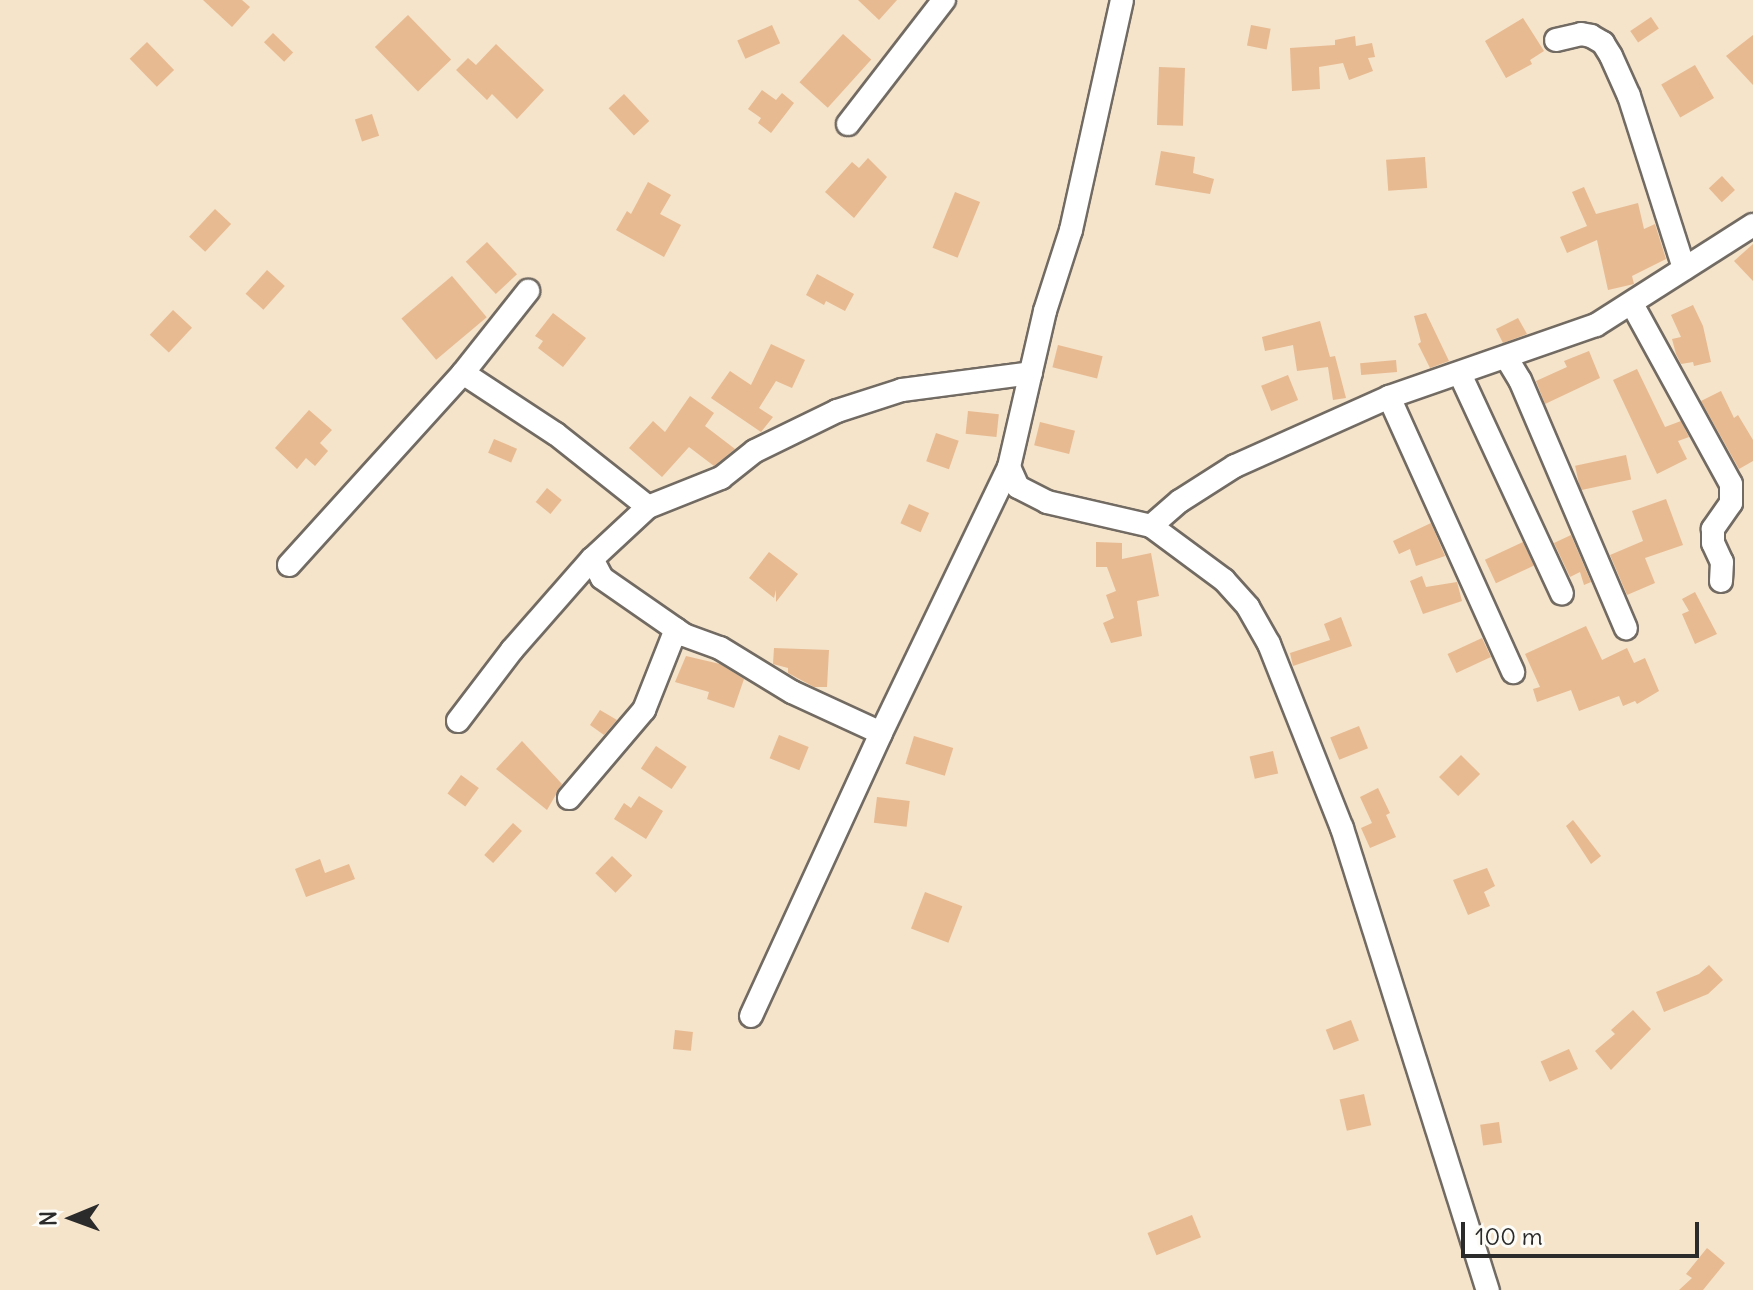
<!DOCTYPE html>
<style>
body{margin:0}
#map{position:relative;width:1753px;height:1290px;overflow:hidden;background:#f5e3ca;font-family:Delius,sans-serif}
div>[style]{position:absolute}
[style*='--x']{left:calc(var(--x)*1px);top:calc(var(--y)*1px);width:calc(var(--w)*1px);rotate:calc(var(--a)*1deg)}
.building>*{inset:0;background:#e7ba91;transform-origin:0 0}
.roads{filter:drop-shadow(2px 0 #726b63) drop-shadow(-2px 0 #726b63) drop-shadow(0 2px #726b63) drop-shadow(0 -2px #726b63)}
.minor>*{height:22px;margin:-11px;padding:0 11px;transform-origin:11px;border-radius:11px;background:#fff}
span{translate:-50% -50%;white-space:nowrap;text-align:center;line-height:1.15;-webkit-text-stroke:7px #fdfcf7;paint-order:stroke}
.north{position:absolute;left:32px;top:1178px;width:80px;height:80px;-webkit-text-stroke:6px #fdfcf7;paint-order:stroke;rotate:269deg;font-size:22px;font-weight:700;line-height:32px;text-align:center;color:#2b2b2b}
.north::after{content:'';display:block;margin:auto;width:28px;height:36px;background:#2b2b2b;clip-path:polygon(50% 0,100% 100%,50% 72%,0 100%)}
.scale{position:absolute;left:1461px;top:1222px;width:238px;height:36px;box-sizing:border-box;border:4px solid #2b2b2b;border-top:0;padding-left:10px;font-size:24px;line-height:28px;white-space:nowrap;color:#2b2b2b;-webkit-text-stroke:6px #fdfcf7;paint-order:stroke}
</style>
<div id="map">
<div class="building">
<i style="clip-path:polygon(203px 0,242px 0,250px 7px,232px 27px)"></i>
<i style="clip-path:polygon(858px 0,897px 0,879px 20px)"></i>
<i style="left:408px;top:15px;width:62px;height:46px;rotate:46deg"></i>
<i style="left:1651px;top:17px;width:14px;height:25px;rotate:56deg"></i>
<i style="clip-path:polygon(1523px 18px,1544px 51px,1530px 60px,1532px 64px,1506px 78px,1485px 41px)"></i>
<i style="left:772px;top:25px;width:20px;height:38px;rotate:66deg"></i>
<i style="left:1251px;top:25px;width:20px;height:21px;rotate:11deg"></i>
<i style="left:273px;top:33px;width:28px;height:13px;rotate:44deg"></i>
<i style="left:843px;top:34px;width:38px;height:65px;rotate:42deg"></i>
<i style="clip-path:polygon(1753px 35px,1753px 85px,1726px 56px)"></i>
<i style="clip-path:polygon(1355px 36px,1356px 46px,1372px 43px,1375px 57px,1368px 58px,1373px 71px,1349px 80px,1343px 63px,1319px 67px,1320px 89px,1292px 91px,1290px 48px,1335px 45px,1335px 40px)"></i>
<i style="left:147px;top:42px;width:39px;height:24px;rotate:46deg"></i>
<i style="clip-path:polygon(496px 44px,544px 90px,517px 119px,492px 94px,487px 100px,456px 70px,468px 58px,476px 65px)"></i>
<i style="left:1695px;top:65px;width:38px;height:39px;rotate:60deg"></i>
<i style="left:1159px;top:67px;width:26px;height:58px;rotate:2deg"></i>
<i style="clip-path:polygon(762px 90px,776px 100px,782px 93px,794px 103px,771px 133px,758px 123px,761px 118px,748px 109px)"></i>
<i style="left:624px;top:94px;width:37px;height:21px;rotate:47deg"></i>
<i style="left:372px;top:114px;width:23px;height:18px;rotate:72deg"></i>
<i style="clip-path:polygon(1161px 151px,1195px 157px,1193px 173px,1214px 179px,1210px 194px,1155px 185px)"></i>
<i style="left:1425px;top:157px;width:31px;height:39px;rotate:86deg"></i>
<i style="clip-path:polygon(868px 158px,887px 177px,854px 218px,825px 192px,852px 162px,859px 168px)"></i>
<i style="left:1722px;top:176px;width:19px;height:18px;rotate:47deg"></i>
<i style="clip-path:polygon(648px 182px,671px 195px,660px 214px,681px 225px,664px 257px,616px 230px,627px 211px,631px 214px)"></i>
<i style="clip-path:polygon(1584px 187px,1596px 214px,1638px 203px,1644px 229px,1655px 224px,1666px 259px,1632px 276px,1634px 284px,1608px 290px,1597px 240px,1567px 253px,1560px 237px,1587px 226px,1572px 192px)"></i>
<i style="left:955px;top:192px;width:27px;height:60px;rotate:22deg"></i>
<i style="left:215px;top:209px;width:22px;height:38px;rotate:43deg"></i>
<i style="left:487px;top:242px;width:44px;height:29px;rotate:47deg"></i>
<i style="clip-path:polygon(1753px 244px,1753px 281px,1734px 261px)"></i>
<i style="left:267px;top:270px;width:24px;height:32px;rotate:42deg"></i>
<i style="clip-path:polygon(817px 274px,854px 294px,845px 311px,826px 301px,824px 305px,806px 295px)"></i>
<i style="left:452px;top:276px;width:54px;height:66px;rotate:50deg"></i>
<i style="clip-path:polygon(1693px 305px,1703px 326px,1711px 362px,1694px 366px,1693px 362px,1681px 364px,1676px 354px,1672px 339px,1681px 337px,1671px 315px)"></i>
<i style="left:173px;top:310px;width:26px;height:34px;rotate:43deg"></i>
<i style="clip-path:polygon(553px 313px,586px 338px,563px 367px,538px 348px,543px 341px,535px 336px)"></i>
<i style="clip-path:polygon(1426px 313px,1449px 361px,1430px 368px,1418px 344px,1421px 342px,1414px 316px)"></i>
<i style="clip-path:polygon(1518px 318px,1527px 334px,1503px 343px,1496px 329px)"></i>
<i style="clip-path:polygon(1320px 321px,1330px 357px,1335px 356px,1346px 398px,1333px 400px,1328px 367px,1297px 371px,1293px 345px,1265px 351px,1262px 337px)"></i>
<i style="clip-path:polygon(771px 344px,805px 360px,792px 388px,776px 381px,759px 408px,773px 417px,761px 432px,711px 398px,730px 371px,751px 385px)"></i>
<i style="left:1058px;top:345px;width:46px;height:23px;rotate:14deg"></i>
<i style="clip-path:polygon(1589px 351px,1600px 378px,1545px 404px,1536px 381px,1567px 367px,1564px 361px)"></i>
<i style="left:1396px;top:360px;width:12px;height:36px;rotate:85deg"></i>
<i style="clip-path:polygon(1637px 369px,1665px 427px,1681px 421px,1689px 437px,1678px 441px,1687px 459px,1657px 474px,1613px 380px)"></i>
<i style="left:1288px;top:375px;width:27px;height:29px;rotate:68deg"></i>
<i style="clip-path:polygon(1721px 391px,1734px 418px,1738px 415px,1753px 440px,1753px 461px,1739px 469px,1701px 401px)"></i>
<i style="clip-path:polygon(690px 396px,714px 413px,705px 426px,735px 449px,714px 466px,689px 447px,662px 477px,629px 448px,653px 421px,665px 432px)"></i>
<i style="clip-path:polygon(309px 410px,332px 430px,320px 443px,328px 451px,315px 466px,306px 458px,297px 469px,275px 448px)"></i>
<i style="left:968px;top:411px;width:31px;height:23px;rotate:6deg"></i>
<i style="left:1040px;top:422px;width:36px;height:24px;rotate:14deg"></i>
<i style="left:936px;top:433px;width:24px;height:30px;rotate:19deg"></i>
<i style="left:494px;top:439px;width:25px;height:15px;rotate:23deg"></i>
<i style="left:1626px;top:455px;width:25px;height:52px;rotate:78deg"></i>
<i style="left:547px;top:488px;width:19px;height:18px;rotate:39deg"></i>
<i style="clip-path:polygon(1666px 499px,1683px 545px,1645px 558px,1655px 583px,1627px 595px,1610px 555px,1643px 541px,1632px 511px)"></i>
<i style="left:909px;top:504px;width:22px;height:21px;rotate:24deg"></i>
<i style="clip-path:polygon(1431px 523px,1445px 556px,1416px 566px,1410px 549px,1399px 554px,1393px 541px)"></i>
<i style="clip-path:polygon(1571px 535px,1591px 582px,1584px 585px,1580px 572px,1570px 577px,1554px 543px)"></i>
<i style="clip-path:polygon(1096px 542px,1122px 543px,1122px 559px,1151px 553px,1159px 596px,1137px 601px,1142px 636px,1111px 643px,1103px 623px,1114px 618px,1106px 595px,1116px 591px,1107px 567px,1096px 567px)"></i>
<i style="left:1523px;top:542px;width:26px;height:42px;rotate:65deg"></i>
<i style="clip-path:polygon(769px 552px,798px 574px,776px 602px,776px 590px,774px 598px,749px 578px)"></i>
<i style="clip-path:polygon(1422px 576px,1426px 587px,1457px 582px,1462px 601px,1423px 614px,1410px 581px)"></i>
<i style="clip-path:polygon(1695px 592px,1717px 634px,1695px 644px,1682px 614px,1689px 611px,1682px 599px)"></i>
<i style="clip-path:polygon(1341px 617px,1352px 646px,1293px 666px,1290px 653px,1330px 640px,1324px 624px)"></i>
<i style="clip-path:polygon(1586px 626px,1602px 660px,1627px 648px,1634px 663px,1645px 658px,1659px 691px,1637px 704px,1635px 701px,1623px 706px,1619px 696px,1579px 711px,1571px 690px,1537px 702px,1533px 689px,1540px 687px,1525px 654px)"></i>
<i style="left:1482px;top:638px;width:21px;height:38px;rotate:65deg"></i>
<i style="clip-path:polygon(774px 648px,829px 650px,827px 687px,814px 687px,788px 673px,788px 668px,773px 664px)"></i>
<i style="clip-path:polygon(686px 656px,720px 664px,744px 679px,734px 708px,707px 699px,709px 692px,675px 682px)"></i>
<i style="clip-path:polygon(600px 710px,617px 720px,604px 735px,590px 725px)"></i>
<i style="left:1359px;top:726px;width:24px;height:31px;rotate:68deg"></i>
<i style="left:779px;top:735px;width:32px;height:25px;rotate:22deg"></i>
<i style="left:914px;top:736px;width:41px;height:29px;rotate:17deg"></i>
<i style="clip-path:polygon(522px 741px,562px 784px,547px 810px,496px 769px)"></i>
<i style="left:656px;top:746px;width:37px;height:27px;rotate:34deg"></i>
<i style="left:1273px;top:751px;width:23px;height:24px;rotate:77deg"></i>
<i style="left:1461px;top:755px;width:27px;height:31px;rotate:45deg"></i>
<i style="left:461px;top:775px;width:22px;height:23px;rotate:36deg"></i>
<i style="clip-path:polygon(1378px 788px,1390px 813px,1386px 815px,1396px 837px,1370px 848px,1361px 828px,1372px 823px,1360px 797px)"></i>
<i style="clip-path:polygon(639px 796px,663px 811px,646px 839px,614px 819px,624px 803px,631px 808px)"></i>
<i style="left:877px;top:797px;width:33px;height:26px;rotate:7deg"></i>
<i style="clip-path:polygon(1573px 820px,1601px 856px,1591px 864px,1566px 826px)"></i>
<i style="left:513px;top:823px;width:12px;height:43px;rotate:42deg"></i>
<i style="left:612px;top:856px;width:28px;height:24px;rotate:44deg"></i>
<i style="clip-path:polygon(320px 859px,325px 873px,349px 864px,355px 879px,306px 897px,295px 869px)"></i>
<i style="clip-path:polygon(1487px 868px,1495px 886px,1484px 892px,1490px 906px,1468px 915px,1453px 880px)"></i>
<i style="left:925px;top:892px;width:40px;height:39px;rotate:21deg"></i>
<i style="clip-path:polygon(1709px 965px,1723px 980px,1708px 994px,1664px 1012px,1656px 992px,1699px 974px)"></i>
<i style="clip-path:polygon(1633px 1010px,1651px 1029px,1611px 1070px,1595px 1051px,1615px 1034px,1611px 1030px)"></i>
<i style="left:1351px;top:1020px;width:22px;height:27px;rotate:69deg"></i>
<i style="left:675px;top:1030px;width:18px;height:19px;rotate:6deg"></i>
<i style="left:1569px;top:1049px;width:22px;height:31px;rotate:66deg"></i>
<i style="left:1364px;top:1094px;width:32px;height:25px;rotate:77deg"></i>
<i style="left:1499px;top:1122px;width:21px;height:19px;rotate:82deg"></i>
<i style="left:1192px;top:1215px;width:24px;height:48px;rotate:68deg"></i>
<i style="clip-path:polygon(1707px 1248px,1725px 1263px,1703px 1290px,1679px 1290px,1692px 1278px,1686px 1274px)"></i>
</div>
<div class="roads">
<div class="minor">
<i style="--x:1122;--y:0;--w:236;--a:102.5"></i>
<i style="--x:1071;--y:230;--w:85;--a:107.8"></i>
<i style="--x:1045;--y:311;--w:160;--a:103"></i>
<i style="--x:1009;--y:467;--w:22;--a:66"></i>
<i style="--x:1018;--y:487;--w:33;--a:27"></i>
<i style="--x:1047;--y:502;--w:107;--a:13"></i>
<i style="--x:1151;--y:526;--w:91;--a:36.5"></i>
<i style="--x:1224;--y:580;--w:36;--a:48"></i>
<i style="--x:1248;--y:607;--w:43;--a:60.4"></i>
<i style="--x:1269;--y:644;--w:198;--a:68.4"></i>
<i style="--x:1342;--y:828;--w:485;--a:72.5"></i>
<i style="--x:1556;--y:40;--w:26;--a:-13"></i>
<i style="--x:1581;--y:34;--w:10;--a:11"></i>
<i style="--x:1591;--y:36;--w:14;--a:30"></i>
<i style="--x:1603;--y:43;--w:15;--a:58"></i>
<i style="--x:1611;--y:56;--w:44;--a:65.8"></i>
<i style="--x:1629;--y:96;--w:181;--a:72.3"></i>
<i style="--x:848;--y:124;--w:157;--a:-52.3"></i>
<i style="--x:1632;--y:304;--w:205;--a:61.2"></i>
<i style="--x:1731;--y:484;--w:19;--a:90"></i>
<i style="--x:1731;--y:503;--w:32;--a:125"></i>
<i style="--x:1713;--y:529;--w:14;--a:90"></i>
<i style="--x:1713;--y:543;--w:21;--a:65"></i>
<i style="--x:1722;--y:562;--w:19;--a:93"></i>
<i style="--x:1506;--y:357;--w:27;--a:59"></i>
<i style="--x:1520;--y:380;--w:270;--a:66.9"></i>
<i style="--x:463;--y:373;--w:111;--a:33.3"></i>
<i style="--x:556;--y:434;--w:117;--a:38.4"></i>
<i style="--x:1460;--y:374;--w:242;--a:65.1"></i>
<i style="--x:1389;--y:397;--w:302;--a:65.7"></i>
<i style="--x:1151;--y:526;--w:38;--a:-41"></i>
<i style="--x:1180;--y:501;--w:65;--a:-32.5"></i>
<i style="--x:1235;--y:466;--w:169;--a:-24.1"></i>
<i style="--x:1389;--y:397;--w:219;--a:-19.2"></i>
<i style="--x:1596;--y:325;--w:186;--a:-32.5"></i>
<i style="--x:592;--y:559;--w:21;--a:62"></i>
<i style="--x:602;--y:578;--w:100;--a:34.8"></i>
<i style="--x:684;--y:635;--w:38;--a:20"></i>
<i style="--x:720;--y:648;--w:84;--a:31.4"></i>
<i style="--x:792;--y:692;--w:98;--a:24.7"></i>
<i style="--x:289;--y:565;--w:259;--a:-47.8"></i>
<i style="--x:463;--y:373;--w:105;--a:-51.6"></i>
<i style="--x:458;--y:721;--w:89;--a:-52.7"></i>
<i style="--x:512;--y:650;--w:121;--a:-48.7"></i>
<i style="--x:592;--y:559;--w:76;--a:-42.9"></i>
<i style="--x:648;--y:507;--w:79;--a:-21.7"></i>
<i style="--x:721;--y:478;--w:43;--a:-38.5"></i>
<i style="--x:755;--y:451;--w:91;--a:-26"></i>
<i style="--x:837;--y:411;--w:68;--a:-17.9"></i>
<i style="--x:902;--y:390;--w:130;--a:-7.5"></i>
<i style="--x:569;--y:798;--w:116;--a:-49.6"></i>
<i style="--x:644;--y:710;--w:87;--a:-68.4"></i>
<i style="--x:751;--y:1016;--w:311;--a:-65.3"></i>
<i style="--x:881;--y:733;--w:295;--a:-64.3"></i>
</div>
</div>
<div class="north">N</div>
<div class="scale">100 m</div>
</div>
